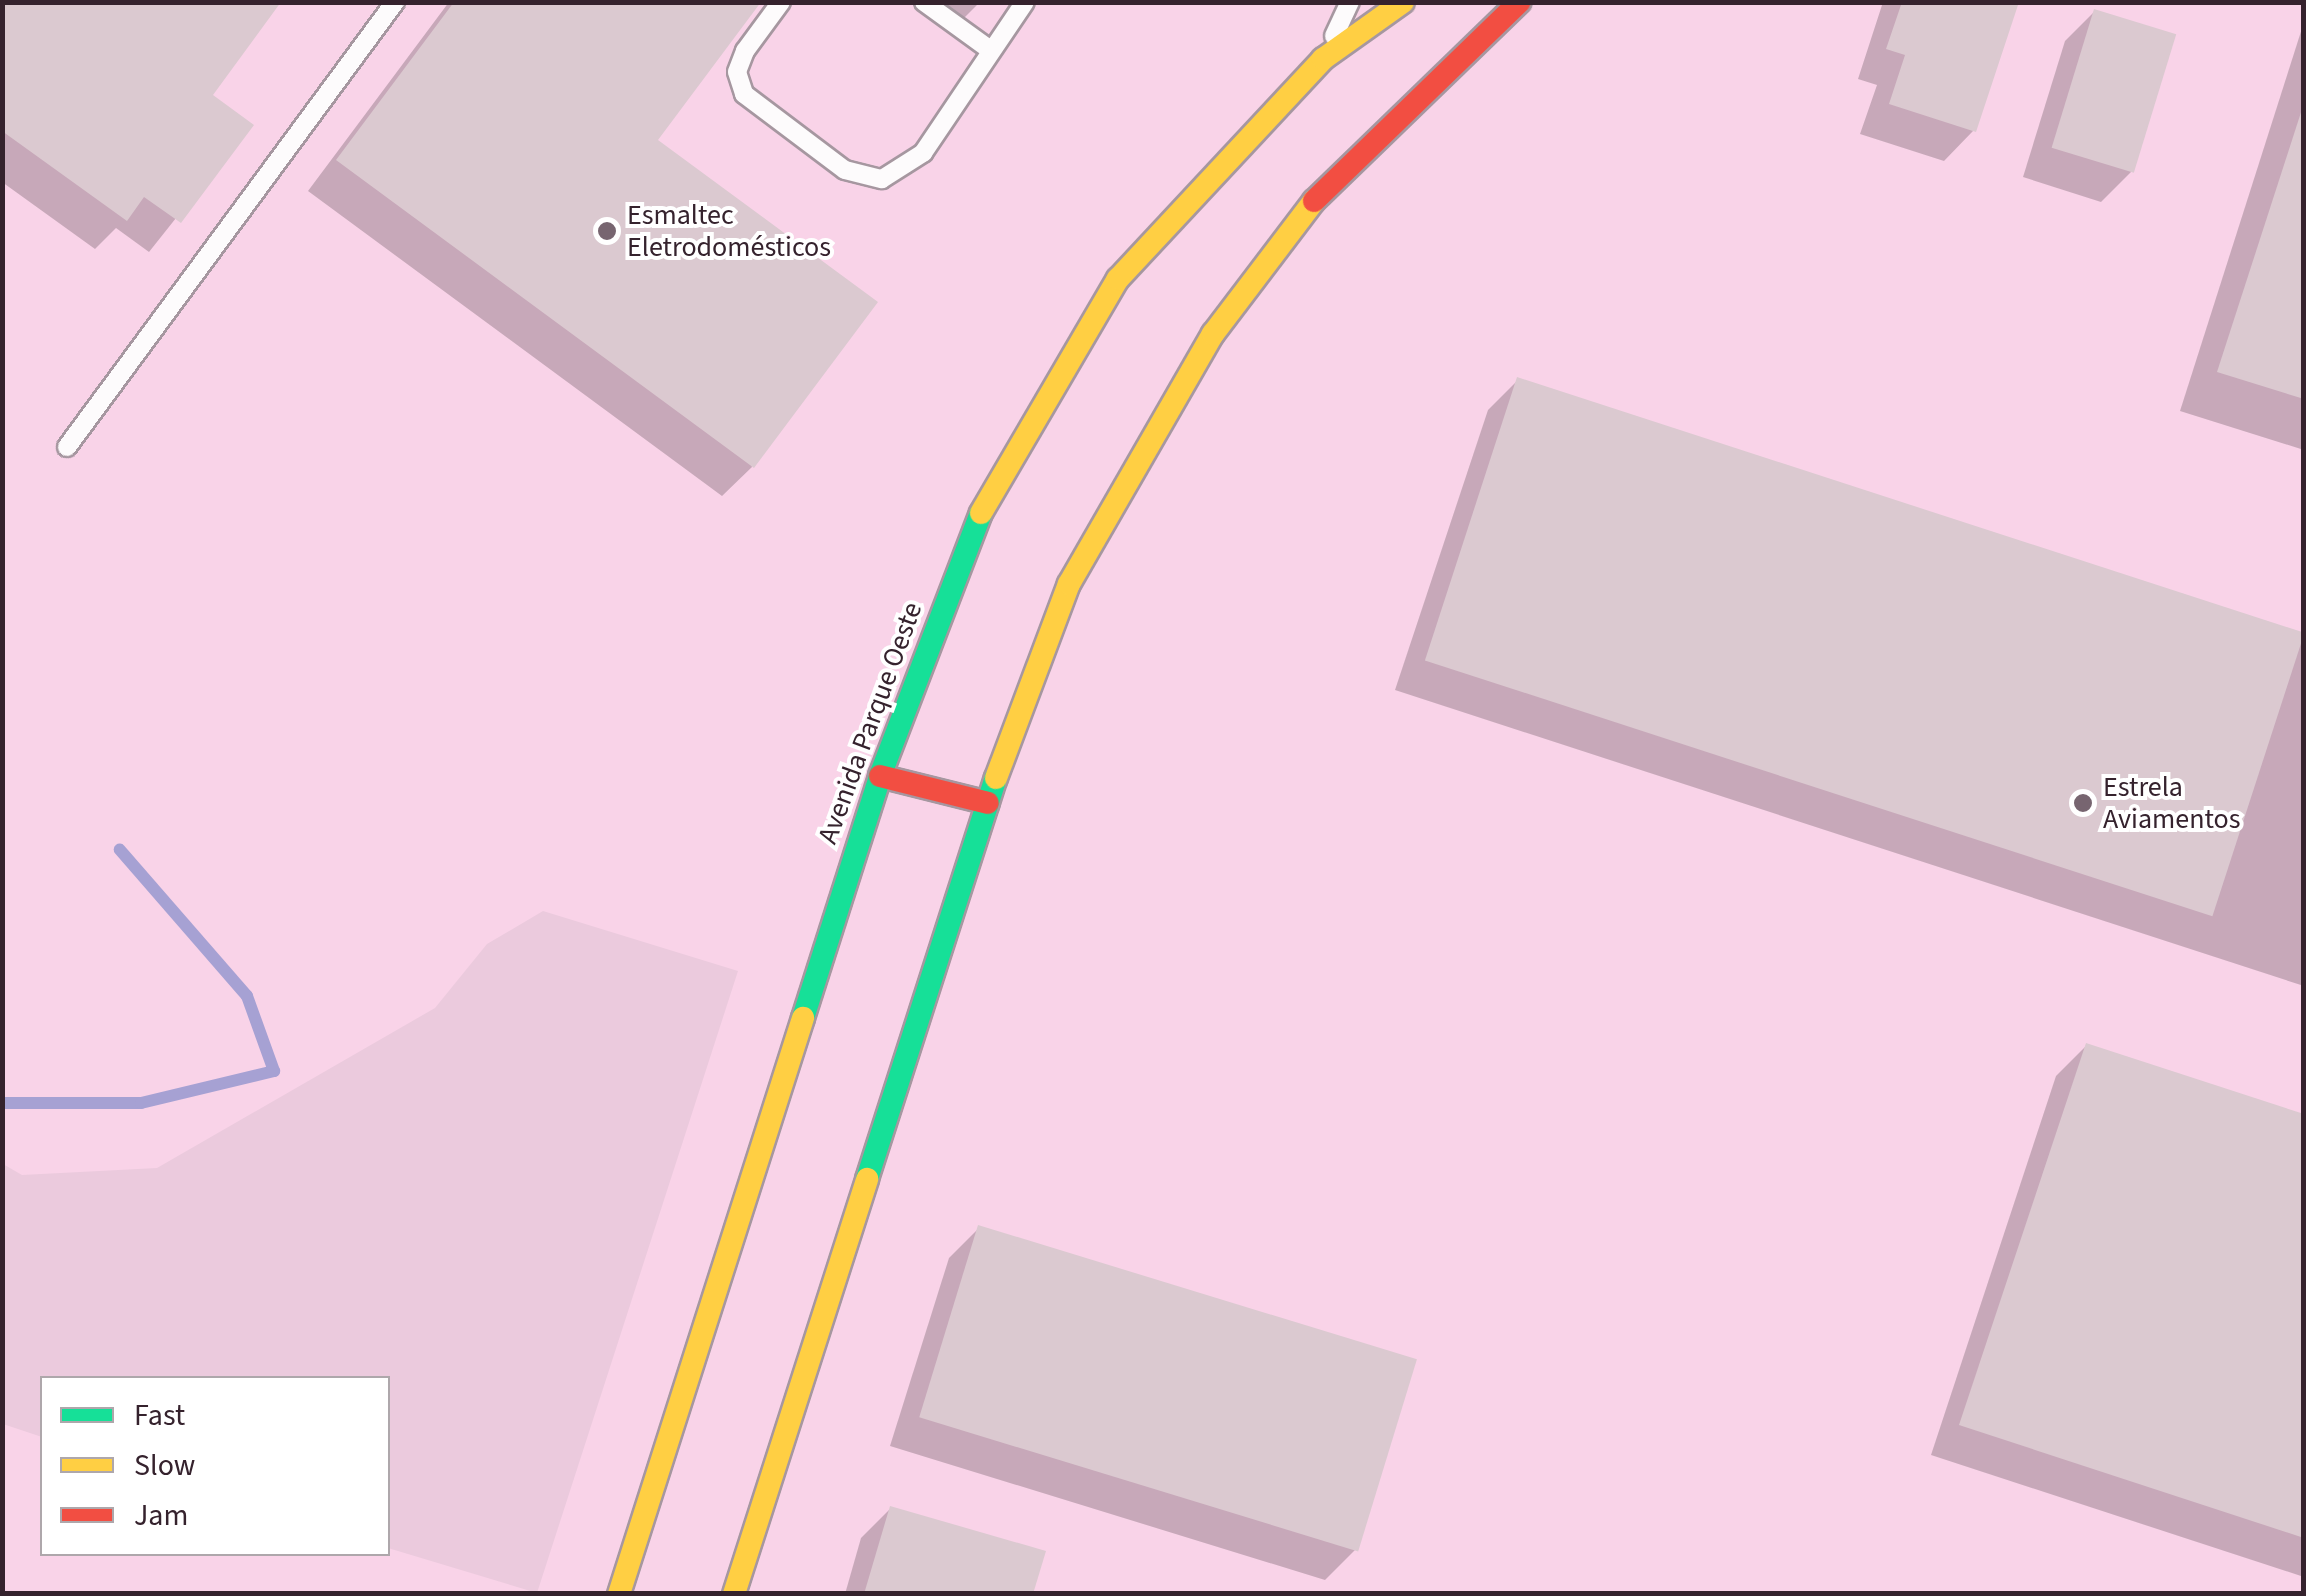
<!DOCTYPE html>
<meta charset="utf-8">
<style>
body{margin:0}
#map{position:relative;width:2306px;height:1596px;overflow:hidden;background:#f2e2eb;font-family:"Source Sans 3",sans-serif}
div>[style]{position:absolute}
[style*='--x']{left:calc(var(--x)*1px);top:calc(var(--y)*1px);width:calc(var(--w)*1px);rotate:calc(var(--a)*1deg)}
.built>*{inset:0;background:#f9d3e8}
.green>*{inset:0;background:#ebcadd}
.shadow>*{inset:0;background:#0003}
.stream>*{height:12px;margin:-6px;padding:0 6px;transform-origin:6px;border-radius:6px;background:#a6a1d3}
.building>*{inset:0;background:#dbc9d0;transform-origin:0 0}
.roads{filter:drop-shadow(2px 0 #a697a0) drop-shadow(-2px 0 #a697a0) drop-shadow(0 2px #a697a0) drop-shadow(0 -2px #a697a0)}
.lane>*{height:18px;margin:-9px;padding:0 9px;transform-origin:9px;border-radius:9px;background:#fdfbfc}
.fast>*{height:22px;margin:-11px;padding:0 11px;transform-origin:11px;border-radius:11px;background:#16e098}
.slow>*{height:22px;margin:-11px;padding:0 11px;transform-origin:11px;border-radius:11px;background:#ffcf43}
.jam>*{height:22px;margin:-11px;padding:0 11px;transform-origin:11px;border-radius:11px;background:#f24e42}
.dots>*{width:28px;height:28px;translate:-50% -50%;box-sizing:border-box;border:5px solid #fff;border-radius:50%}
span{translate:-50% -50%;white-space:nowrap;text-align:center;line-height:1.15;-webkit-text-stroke:8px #fff;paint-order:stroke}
.poi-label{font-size:28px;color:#35222d}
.left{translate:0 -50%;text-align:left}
.street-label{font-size:28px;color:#35222d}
.frame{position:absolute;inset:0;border:5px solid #35222d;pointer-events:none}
.legend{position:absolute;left:40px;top:1376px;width:350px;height:180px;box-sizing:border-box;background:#fff;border:2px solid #aea7ab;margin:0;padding:12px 18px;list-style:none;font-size:30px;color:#35222d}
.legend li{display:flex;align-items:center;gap:20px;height:50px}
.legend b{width:50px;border:2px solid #aea7ab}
</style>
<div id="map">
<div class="built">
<i style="clip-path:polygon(evenodd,3px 3px,2303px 3px,2303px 1593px,3px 1594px,3px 3px,42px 1378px,388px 1378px,388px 1554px,42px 1554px,42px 1378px)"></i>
</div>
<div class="green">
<i style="clip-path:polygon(543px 911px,738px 971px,537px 1593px,388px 1548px,388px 1378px,42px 1378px,42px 1437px,3px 1424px,3px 1164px,22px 1175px,157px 1168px,435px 1008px,487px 944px)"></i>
</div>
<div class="shadow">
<i style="clip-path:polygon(2px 2px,210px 96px,250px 125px,149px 252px,116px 228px,95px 249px,2px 182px)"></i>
<i style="clip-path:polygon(449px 2px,758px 2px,654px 141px,752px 467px,722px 496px,308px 191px)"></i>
<i style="clip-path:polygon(938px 2px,980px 2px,962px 20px)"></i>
<i style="clip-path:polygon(1883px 2px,2017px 2px,1973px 131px,1944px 161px,1860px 134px,1877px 85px,1858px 79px)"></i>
<i style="clip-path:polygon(2095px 11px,2131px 172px,2101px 202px,2023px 177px,2065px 41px)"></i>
<i style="clip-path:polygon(2304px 22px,2304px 450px,2180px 411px)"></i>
<i style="clip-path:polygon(1518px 380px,2304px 636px,2304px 986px,1395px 690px,1488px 410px)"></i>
<i style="clip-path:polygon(2086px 1046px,2304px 1117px,2304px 1577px,1931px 1455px,2056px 1076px)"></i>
<i style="clip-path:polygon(979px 1228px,1355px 1550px,1325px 1580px,890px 1446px,949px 1258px)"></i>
<i style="clip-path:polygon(891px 1508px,1031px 1594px,845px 1594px,861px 1538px)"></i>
</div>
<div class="stream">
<i style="--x:2;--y:1103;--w:139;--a:0"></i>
<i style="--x:141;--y:1103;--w:137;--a:-13.5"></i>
<i style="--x:274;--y:1071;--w:80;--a:-109.8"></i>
<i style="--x:247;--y:996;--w:194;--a:-131"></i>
</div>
<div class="building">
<i style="clip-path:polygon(2px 2px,281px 2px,213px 95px,254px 125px,181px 223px,144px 197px,127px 221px,2px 131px)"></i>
<i style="clip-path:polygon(454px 2px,761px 2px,658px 140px,878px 302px,754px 468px,336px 160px)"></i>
<i style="clip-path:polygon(1902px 2px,2019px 2px,1976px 132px,1889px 104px,1905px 55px,1886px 49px)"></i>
<i style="left:2094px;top:9px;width:86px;height:145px;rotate:17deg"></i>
<i style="clip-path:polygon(2304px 103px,2304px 399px,2217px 372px)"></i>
<i style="left:1517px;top:377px;width:828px;height:298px;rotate:18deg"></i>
<i style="clip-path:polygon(2086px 1043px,2304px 1114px,2304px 1538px,1959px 1425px)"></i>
<i style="left:978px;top:1225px;width:459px;height:201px;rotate:17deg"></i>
<i style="clip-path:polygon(890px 1506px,1046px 1551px,1033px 1594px,864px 1594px)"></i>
</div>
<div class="roads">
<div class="lane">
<i style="--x:781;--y:2;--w:61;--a:126.3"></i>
<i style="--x:745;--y:51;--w:22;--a:111"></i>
<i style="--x:737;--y:72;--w:23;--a:72"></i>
<i style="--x:744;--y:94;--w:126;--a:37"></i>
<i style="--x:845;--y:170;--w:38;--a:14"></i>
<i style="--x:882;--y:179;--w:49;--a:-32.4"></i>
<i style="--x:923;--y:153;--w:182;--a:-56"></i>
<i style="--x:924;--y:2;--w:80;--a:35.9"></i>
<i style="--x:1334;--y:36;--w:38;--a:-65"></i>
<i style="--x:67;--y:447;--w:553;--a:-53.61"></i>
</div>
<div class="fast">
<i style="--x:803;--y:1018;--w:254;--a:-72.3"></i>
<i style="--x:880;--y:776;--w:282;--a:-69"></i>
<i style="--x:867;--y:1179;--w:421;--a:-72.2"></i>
</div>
<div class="slow">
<i style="--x:981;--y:513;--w:271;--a:-59.7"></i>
<i style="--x:1118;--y:279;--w:301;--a:-47"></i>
<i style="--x:1323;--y:59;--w:98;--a:-35.5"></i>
<i style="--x:996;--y:778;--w:207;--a:-69.4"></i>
<i style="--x:1069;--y:584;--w:289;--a:-60.1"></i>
<i style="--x:1213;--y:334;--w:167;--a:-52.8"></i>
<i style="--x:619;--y:1594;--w:605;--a:-72.28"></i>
<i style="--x:734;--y:1594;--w:436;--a:-72.2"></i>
</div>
<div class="jam">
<i style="--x:1314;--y:201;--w:286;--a:-44.1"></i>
<i style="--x:880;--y:776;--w:111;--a:14"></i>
</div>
</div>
<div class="dots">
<i style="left:607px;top:231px;background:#776570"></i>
<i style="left:2083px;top:803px;background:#776570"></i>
</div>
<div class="poi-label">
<span class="left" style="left:627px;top:231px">Esmaltec<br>Eletrodomésticos</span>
<span class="left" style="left:2103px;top:803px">Estrela<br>Aviamentos</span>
</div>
<div class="street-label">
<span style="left:870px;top:723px;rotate:-70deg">Avenida Parque Oeste</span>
</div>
<div class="frame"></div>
<ul class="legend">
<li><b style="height:12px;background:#16e098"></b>Fast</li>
<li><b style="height:12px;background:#ffcf43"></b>Slow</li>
<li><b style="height:12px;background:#f24e42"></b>Jam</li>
</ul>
</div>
